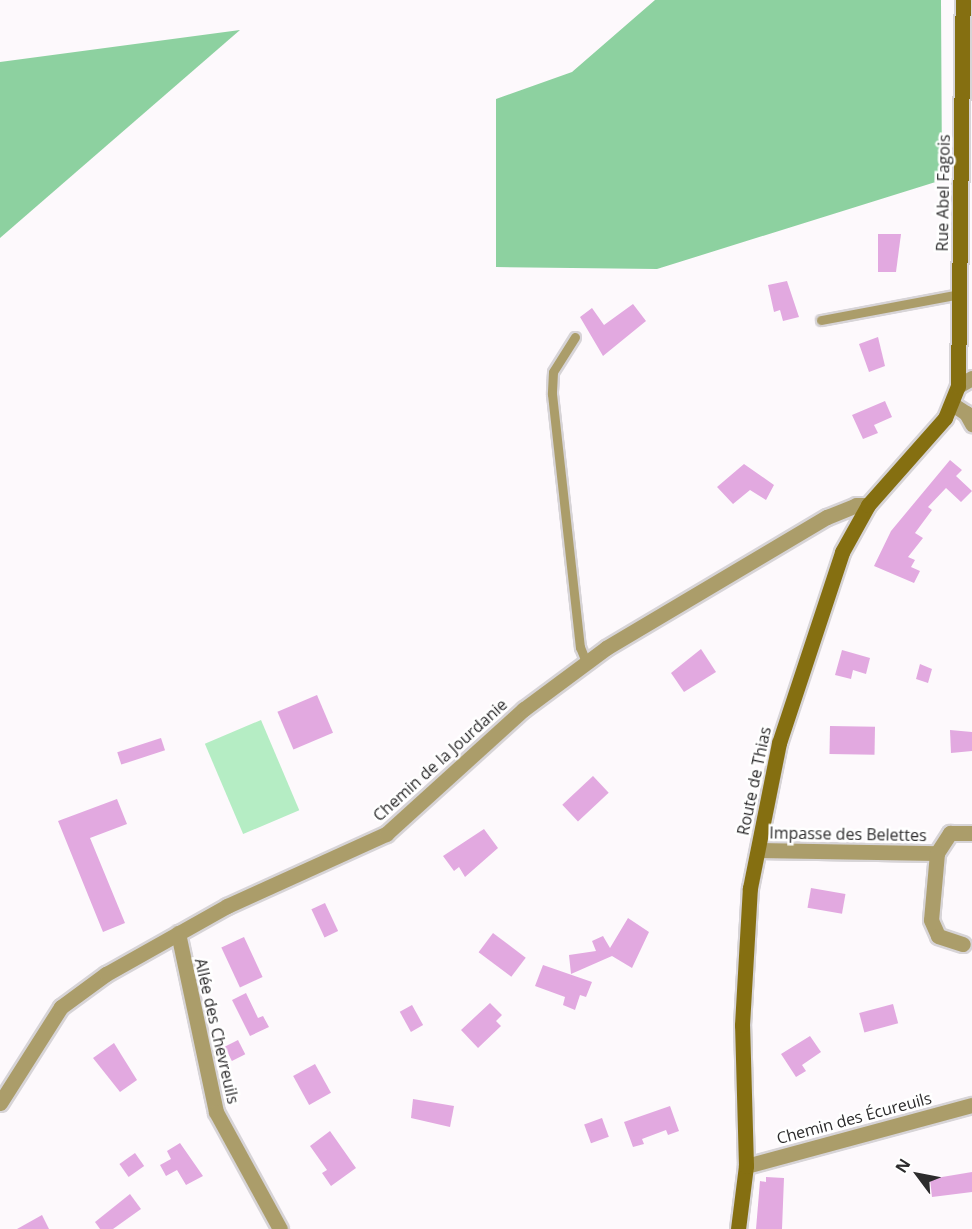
<!DOCTYPE html>
<meta charset="utf-8">
<style>
body{margin:0}
#map{position:relative;width:972px;height:1229px;overflow:hidden;background:#fdf9fc;font-family:"Open Sans",sans-serif}
div>[style]{position:absolute}
[style*='--x']{left:calc(var(--x)*1px);top:calc(var(--y)*1px);width:calc(var(--w)*1px);rotate:calc(var(--a)*1deg)}
.green>*{inset:0;background:#b5edc4;transform-origin:0 0}
.forest>*{inset:0;background:#8dd1a0}
.building>*{inset:0;background:#e2a9e0;transform-origin:0 0}
.roads{filter:drop-shadow(2px 0 #d7d4d7) drop-shadow(-2px 0 #d7d4d7) drop-shadow(0 2px #d7d4d7) drop-shadow(0 -2px #d7d4d7)}
.lane>*{height:9px;margin:-4.5px;padding:0 4.5px;transform-origin:4.5px;border-radius:4.5px;background:#ab9d6a}
.street>*{height:15px;margin:-7.5px;padding:0 7.5px;transform-origin:7.5px;border-radius:7.5px;background:#ab9d6a}
.secondary>*{height:15px;margin:-7.5px;padding:0 7.5px;transform-origin:7.5px;border-radius:7.5px;background:#856f11}
span{translate:-50% -50%;white-space:nowrap;text-align:center;line-height:1.15;-webkit-text-stroke:5px #fff;paint-order:stroke}
.street-label{font-size:16px;color:#2c2b2c}
.north{position:absolute;left:888px;top:1145px;width:60px;height:60px;-webkit-text-stroke:4px #fff;paint-order:stroke;rotate:302deg;font-size:16px;font-weight:700;line-height:24px;text-align:center;color:#2c2b2c}
.north::after{content:'';display:block;margin:auto;width:21px;height:27px;background:#2c2b2c;clip-path:polygon(50% 0,100% 100%,50% 72%,0 100%)}
</style>
<div id="map">
<div class="green">
<i style="left:261px;top:720px;width:98px;height:61px;rotate:67deg"></i>
</div>
<div class="forest">
<i style="clip-path:polygon(655px 0,941px 0,942px 180px,657px 269px,496px 267px,496px 99px,572px 72px)"></i>
<i style="clip-path:polygon(240px 30px,0 238px,0 62px)"></i>
</div>
<div class="building">
<i style="clip-path:polygon(878px 234px,901px 234px,896px 272px,878px 272px)"></i>
<i style="clip-path:polygon(787px 281px,799px 317px,783px 321px,780px 310px,774px 312px,768px 285px)"></i>
<i style="clip-path:polygon(633px 304px,646px 321px,603px 356px,580px 317px,592px 308px,604px 325px)"></i>
<i style="clip-path:polygon(878px 337px,885px 366px,869px 372px,859px 344px)"></i>
<i style="clip-path:polygon(885px 401px,892px 417px,874px 425px,878px 433px,863px 439px,852px 415px)"></i>
<i style="clip-path:polygon(950px 460px,962px 470px,956px 476px,972px 491px,961px 502px,946px 488px,928px 507px,932px 510px,915px 533px,923px 538px,908px 557px,915px 560px,911px 567px,920px 571px,914px 583px,874px 566px,891px 531px)"></i>
<i style="clip-path:polygon(744px 464px,774px 485px,766px 500px,750px 490px,733px 504px,717px 487px)"></i>
<i style="clip-path:polygon(701px 649px,716px 672px,684px 692px,671px 673px)"></i>
<i style="clip-path:polygon(842px 650px,870px 658px,866px 674px,853px 670px,851px 679px,835px 675px)"></i>
<i style="clip-path:polygon(920px 664px,932px 669px,928px 683px,916px 679px)"></i>
<i style="left:317px;top:695px;width:41px;height:43px;rotate:67deg"></i>
<i style="left:830px;top:726px;width:45px;height:28px;rotate:1deg"></i>
<i style="clip-path:polygon(950px 730px,972px 732px,972px 751px,951px 753px)"></i>
<i style="left:161px;top:738px;width:13px;height:46px;rotate:72deg"></i>
<i style="left:593px;top:776px;width:23px;height:42px;rotate:47deg"></i>
<i style="clip-path:polygon(117px 799px,127px 824px,90px 838px,125px 923px,103px 932px,58px 821px)"></i>
<i style="clip-path:polygon(484px 829px,498px 848px,465px 877px,459px 867px,454px 871px,443px 856px)"></i>
<i style="left:811px;top:888px;width:35px;height:20px;rotate:10deg"></i>
<i style="left:325px;top:903px;width:31px;height:15px;rotate:65deg"></i>
<i style="clip-path:polygon(628px 918px,649px 932px,632px 968px,612px 956px,571px 974px,569px 955px,596px 951px,592px 941px,603px 936px,610px 948px)"></i>
<i style="left:493px;top:933px;width:41px;height:24px;rotate:37deg"></i>
<i style="left:244px;top:937px;width:44px;height:25px;rotate:65deg"></i>
<i style="clip-path:polygon(543px 965px,592px 982px,586px 997px,580px 995px,575px 1010px,563px 1005px,565px 997px,535px 986px)"></i>
<i style="clip-path:polygon(246px 993px,258px 1018px,263px 1016px,269px 1027px,250px 1036px,232px 1000px)"></i>
<i style="clip-path:polygon(490px 1003px,502px 1015px,496px 1021px,501px 1026px,478px 1048px,461px 1030px)"></i>
<i style="left:893px;top:1004px;width:20px;height:35px;rotate:75deg"></i>
<i style="left:412px;top:1005px;width:23px;height:14px;rotate:61deg"></i>
<i style="clip-path:polygon(810px 1036px,821px 1052px,802px 1065px,806px 1071px,796px 1077px,781px 1054px)"></i>
<i style="left:238px;top:1040px;width:16px;height:15px;rotate:63deg"></i>
<i style="clip-path:polygon(114px 1043px,137px 1080px,120px 1092px,93px 1058px)"></i>
<i style="left:315px;top:1064px;width:33px;height:25px;rotate:61deg"></i>
<i style="clip-path:polygon(413px 1099px,454px 1106px,450px 1127px,411px 1118px)"></i>
<i style="clip-path:polygon(670px 1106px,679px 1131px,668px 1135px,666px 1130px,642px 1139px,644px 1144px,633px 1147px,624px 1122px)"></i>
<i style="left:602px;top:1118px;width:20px;height:19px;rotate:70deg"></i>
<i style="clip-path:polygon(330px 1131px,356px 1168px,331px 1186px,322px 1173px,327px 1170px,310px 1146px)"></i>
<i style="clip-path:polygon(180px 1143px,203px 1176px,186px 1185px,177px 1170px,166px 1176px,160px 1165px,171px 1159px,167px 1151px)"></i>
<i style="left:135px;top:1153px;width:16px;height:19px;rotate:55deg"></i>
<i style="clip-path:polygon(972px 1172px,972px 1192px,932px 1197px,930px 1179px)"></i>
<i style="clip-path:polygon(766px 1177px,784px 1178px,782px 1229px,756px 1229px,760px 1181px,766px 1182px)"></i>
<i style="clip-path:polygon(130px 1194px,141px 1209px,113px 1229px,100px 1229px,95px 1222px)"></i>
<i style="clip-path:polygon(42px 1215px,49px 1229px,17px 1229px)"></i>
</div>
<div class="roads">
<div class="lane">
<i style="--x:821;--y:320;--w:141;--a:-10.6"></i>
<i style="--x:575;--y:337;--w:41;--a:122.2"></i>
<i style="--x:553;--y:372;--w:22;--a:93"></i>
<i style="--x:552;--y:394;--w:255;--a:83.7"></i>
<i style="--x:580;--y:647;--w:16;--a:68"></i>
</div>
<div class="street">
<i style="--x:958;--y:386;--w:16;--a:-30"></i>
<i style="--x:952;--y:404;--w:17;--a:33"></i>
<i style="--x:966;--y:413;--w:13;--a:61"></i>
<i style="--x:758;--y:850;--w:179;--a:1"></i>
<i style="--x:937;--y:853;--w:24;--a:-57"></i>
<i style="--x:950;--y:833;--w:22;--a:0"></i>
<i style="--x:937;--y:853;--w:67;--a:95.1"></i>
<i style="--x:931;--y:920;--w:17;--a:66"></i>
<i style="--x:938;--y:936;--w:26;--a:18"></i>
<i style="--x:178;--y:933;--w:183;--a:78"></i>
<i style="--x:216;--y:1112;--w:133;--a:61.3"></i>
<i style="--x:0;--y:1103;--w:114;--a:-57.6"></i>
<i style="--x:61;--y:1007;--w:56;--a:-36.3"></i>
<i style="--x:106;--y:974;--w:139;--a:-29.3"></i>
<i style="--x:227;--y:906;--w:175;--a:-24.4"></i>
<i style="--x:386;--y:834;--w:186;--a:-42.2"></i>
<i style="--x:524;--y:709;--w:102;--a:-36.6"></i>
<i style="--x:606;--y:648;--w:257;--a:-30.7"></i>
<i style="--x:827;--y:517;--w:31;--a:-22"></i>
<i style="--x:856;--y:505;--w:12;--a:0"></i>
<i style="--x:746;--y:1166;--w:234;--a:-15.1"></i>
</div>
<div class="secondary">
<i style="--x:738;--y:1229;--w:64;--a:-82.8"></i>
<i style="--x:746;--y:1166;--w:141;--a:-91.6"></i>
<i style="--x:742;--y:1025;--w:137;--a:-86.7"></i>
<i style="--x:750;--y:888;--w:148;--a:-78.7"></i>
<i style="--x:779;--y:743;--w:201;--a:-71.7"></i>
<i style="--x:842;--y:552;--w:54;--a:-61"></i>
<i style="--x:868;--y:505;--w:116;--a:-48.5"></i>
<i style="--x:945;--y:418;--w:35;--a:-68"></i>
<i style="--x:958;--y:386;--w:386;--a:-89.3"></i>
</div>
</div>
<div class="street-label">
<span style="left:943px;top:193px;rotate:-89deg">Rue Abel Fagois</span>
<span style="left:440px;top:760px;rotate:-42deg">Chemin de la Jourdanie</span>
<span style="left:754px;top:781px;rotate:-78deg">Route de Thias</span>
<span style="left:848px;top:834px;rotate:1deg">Impasse des Belettes</span>
<span style="left:217px;top:1031px;rotate:77deg">Allée des Chevreuils</span>
<span style="left:854px;top:1118px;rotate:-15deg">Chemin des Écureuils</span>
</div>
<div class="north">N</div>
</div>
